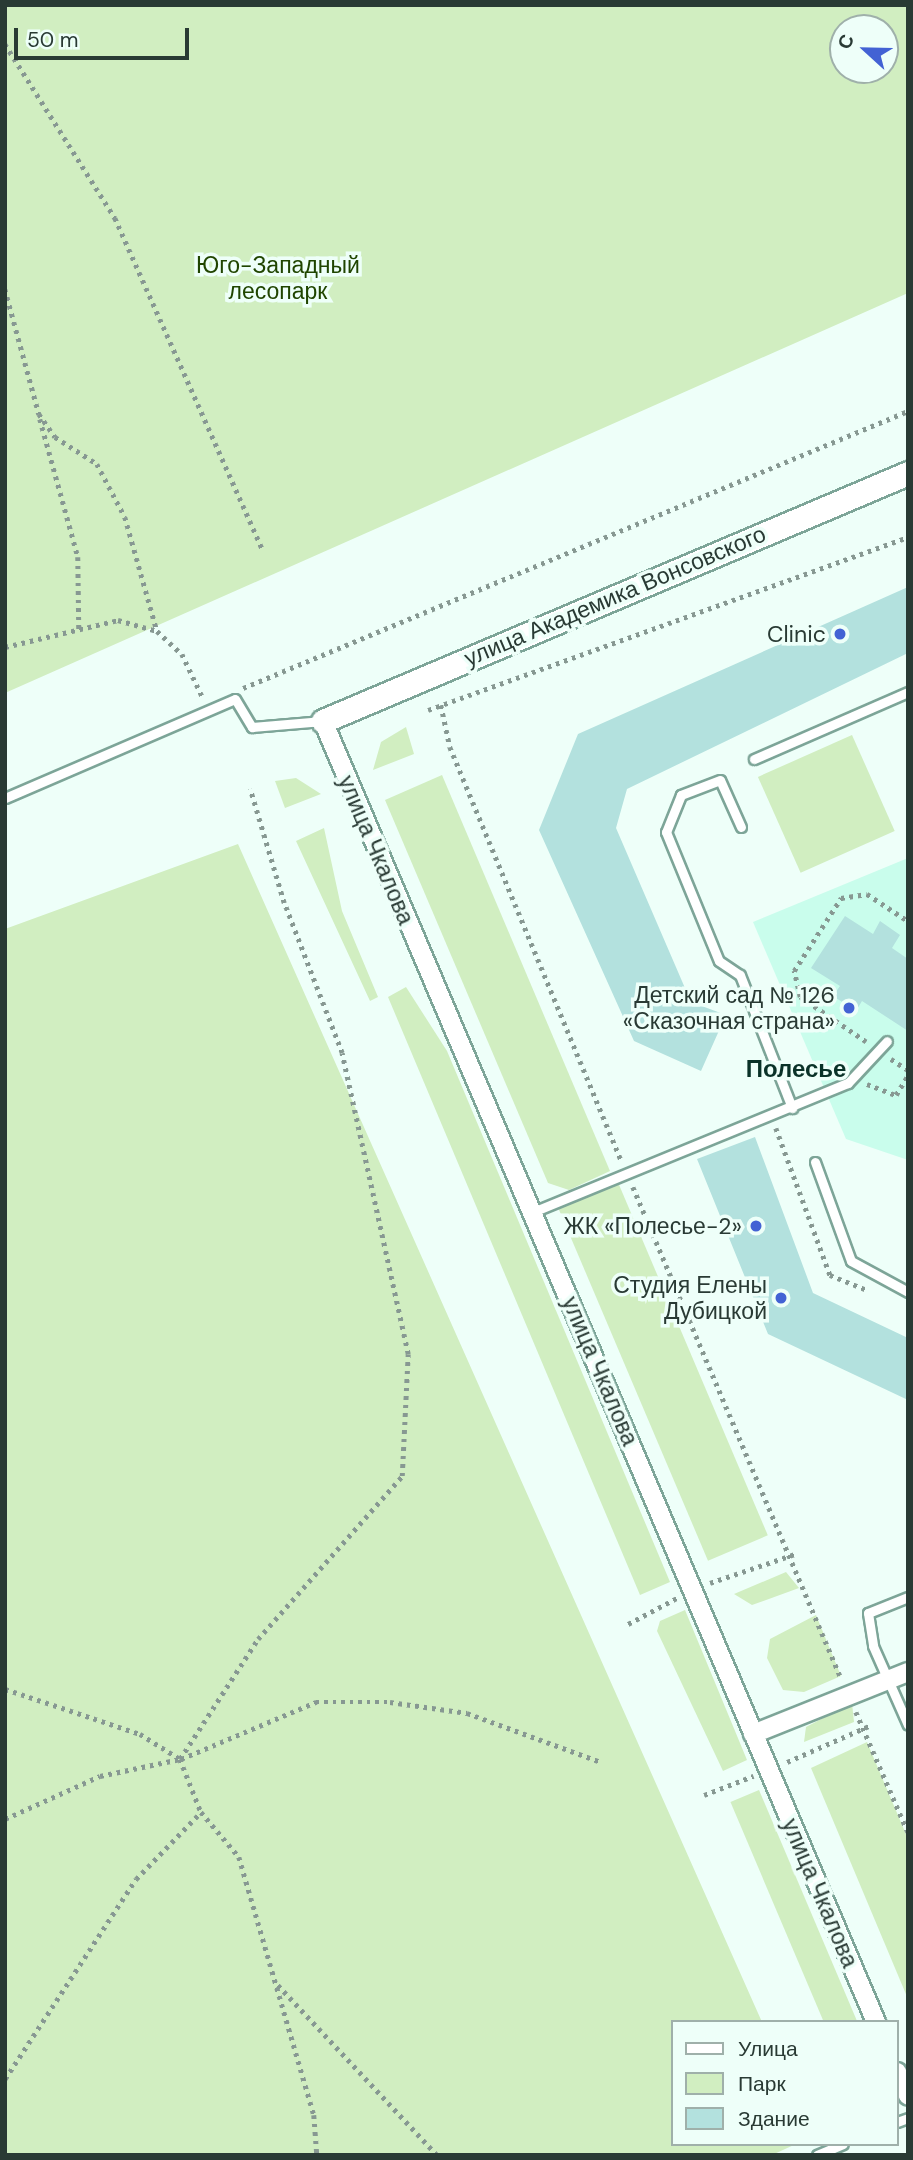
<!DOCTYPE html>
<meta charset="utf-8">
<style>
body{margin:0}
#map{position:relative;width:913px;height:2160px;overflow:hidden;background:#eefff9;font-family:"DM Sans",sans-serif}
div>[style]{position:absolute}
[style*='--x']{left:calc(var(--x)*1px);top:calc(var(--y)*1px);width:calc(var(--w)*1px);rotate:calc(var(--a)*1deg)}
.built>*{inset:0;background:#c9fdec}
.green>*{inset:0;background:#d1eec1;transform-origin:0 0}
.building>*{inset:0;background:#b3e1de}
.path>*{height:4.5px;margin-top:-2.25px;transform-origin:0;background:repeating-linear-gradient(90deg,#879892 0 3.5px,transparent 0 8.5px)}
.roads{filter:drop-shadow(2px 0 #7da598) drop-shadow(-2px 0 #7da598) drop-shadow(0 2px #7da598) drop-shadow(0 -2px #7da598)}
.service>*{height:9px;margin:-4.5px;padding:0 4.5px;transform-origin:4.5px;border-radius:4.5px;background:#fff}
.minor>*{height:18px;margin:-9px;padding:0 9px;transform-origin:9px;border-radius:9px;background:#fff}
.tertiary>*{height:23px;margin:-11.5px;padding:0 11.5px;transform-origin:11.5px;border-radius:11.5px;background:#fff}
.dots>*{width:19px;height:19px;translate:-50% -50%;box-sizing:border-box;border:4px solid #eefff9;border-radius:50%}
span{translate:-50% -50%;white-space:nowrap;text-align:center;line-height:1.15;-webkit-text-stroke:7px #eefff9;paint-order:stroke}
.park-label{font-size:23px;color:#204500}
.street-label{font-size:23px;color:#293a34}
.poi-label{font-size:23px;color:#293a34}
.right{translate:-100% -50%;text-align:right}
.neighbourhood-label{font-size:24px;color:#0a3228;font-weight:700}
.frame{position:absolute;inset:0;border:7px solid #293a34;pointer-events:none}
.legend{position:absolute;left:671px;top:2020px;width:228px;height:126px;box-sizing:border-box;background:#eefff9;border:2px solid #9fb0aa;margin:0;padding:9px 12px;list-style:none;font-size:21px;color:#293a34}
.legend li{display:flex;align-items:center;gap:14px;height:35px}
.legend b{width:35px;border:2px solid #9fb0aa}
.north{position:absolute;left:829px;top:14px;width:70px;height:70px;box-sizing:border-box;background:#eefff9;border:2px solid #9fb0aa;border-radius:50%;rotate:292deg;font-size:19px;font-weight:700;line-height:28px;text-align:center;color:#293a34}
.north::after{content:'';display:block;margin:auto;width:24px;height:32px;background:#4362d4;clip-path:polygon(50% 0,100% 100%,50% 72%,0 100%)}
.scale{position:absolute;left:14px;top:28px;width:175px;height:32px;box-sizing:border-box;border:4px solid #293a34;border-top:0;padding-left:9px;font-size:21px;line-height:24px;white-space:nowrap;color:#293a34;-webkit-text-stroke:5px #eefff9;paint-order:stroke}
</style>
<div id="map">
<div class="built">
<i style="clip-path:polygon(908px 858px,908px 1160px,846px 1139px,753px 922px)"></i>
</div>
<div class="green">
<i style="clip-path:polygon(evenodd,5px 5px,908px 5px,908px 293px,5px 693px,5px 5px,843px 28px,885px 28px,885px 70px,843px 70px,843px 28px)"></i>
<i style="clip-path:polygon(406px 727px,414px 754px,373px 770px,381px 742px)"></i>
<i style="left:852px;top:735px;width:105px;height:103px;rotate:66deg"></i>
<i style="clip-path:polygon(442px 775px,610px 1171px,569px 1190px,548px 1183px,385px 800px)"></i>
<i style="clip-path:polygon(296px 778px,321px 794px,285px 808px,275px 781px)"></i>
<i style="clip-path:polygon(324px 828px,342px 911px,378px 997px,370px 1001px,296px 841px)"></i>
<i style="clip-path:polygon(238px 844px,762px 2022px,673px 2022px,673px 2144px,796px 2144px,772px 2155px,5px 2155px,5px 929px)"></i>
<i style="clip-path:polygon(406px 987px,447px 1051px,670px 1582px,640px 1595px,388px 997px)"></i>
<i style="left:617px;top:1180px;width:386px;height:65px;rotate:67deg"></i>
<i style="clip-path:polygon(786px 1572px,799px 1588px,752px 1605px,734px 1594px)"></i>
<i style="clip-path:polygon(685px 1610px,747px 1760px,723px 1771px,657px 1631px,660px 1621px)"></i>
<i style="clip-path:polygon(816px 1615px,841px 1676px,804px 1692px,783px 1690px,767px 1658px,770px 1639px)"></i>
<i style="clip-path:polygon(852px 1703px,854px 1722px,804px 1742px,806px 1727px)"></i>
<i style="clip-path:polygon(867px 1742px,908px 1839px,908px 1999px,811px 1768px)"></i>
<i style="left:759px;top:1790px;width:253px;height:31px;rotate:67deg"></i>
</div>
<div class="building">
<i style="clip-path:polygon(908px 587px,908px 653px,627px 789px,616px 828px,691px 1002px,726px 1015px,701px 1071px,634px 1041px,539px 830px,578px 734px)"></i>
<i style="clip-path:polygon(845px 916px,873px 934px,880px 921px,900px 935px,892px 948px,908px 959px,908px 1031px,862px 1001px,856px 1011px,833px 996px,840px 986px,811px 968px)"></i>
<i style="clip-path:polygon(755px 1137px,813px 1293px,908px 1338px,908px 1400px,768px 1334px,697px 1159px)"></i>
</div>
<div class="path">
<i style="--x:5;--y:44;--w:206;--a:57.7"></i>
<i style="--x:115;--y:218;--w:363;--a:66"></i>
<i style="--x:5;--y:289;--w:130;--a:74.8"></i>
<i style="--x:39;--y:414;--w:28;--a:55"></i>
<i style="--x:55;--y:437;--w:50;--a:32.7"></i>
<i style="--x:97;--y:464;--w:60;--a:62.2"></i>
<i style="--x:125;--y:517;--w:118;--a:74.3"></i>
<i style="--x:157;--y:631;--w:34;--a:43"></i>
<i style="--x:182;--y:654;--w:47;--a:64.5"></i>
<i style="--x:40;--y:419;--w:143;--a:74.6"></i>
<i style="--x:78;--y:557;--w:72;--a:89.2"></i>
<i style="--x:5;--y:647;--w:116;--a:-13.4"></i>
<i style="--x:118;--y:620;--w:41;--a:15.8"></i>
<i style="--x:243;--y:688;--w:720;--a:-22.61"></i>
<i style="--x:441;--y:705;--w:43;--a:77.9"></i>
<i style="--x:450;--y:747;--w:446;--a:67.5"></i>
<i style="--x:428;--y:710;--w:510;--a:-19.82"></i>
<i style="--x:866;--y:1042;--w:80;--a:-145.7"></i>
<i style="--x:800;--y:997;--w:27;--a:-103"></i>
<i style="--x:794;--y:971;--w:87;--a:-57.2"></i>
<i style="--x:841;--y:898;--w:26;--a:-9"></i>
<i style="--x:867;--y:894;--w:49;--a:33.4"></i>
<i style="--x:891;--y:1059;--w:20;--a:33"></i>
<i style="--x:867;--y:1084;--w:31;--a:21"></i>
<i style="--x:896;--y:1095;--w:23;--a:-59"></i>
<i style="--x:776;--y:1128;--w:157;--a:69.8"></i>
<i style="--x:830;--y:1275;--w:38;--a:22"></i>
<i style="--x:633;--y:1187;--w:533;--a:67.04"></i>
<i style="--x:710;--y:1583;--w:90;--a:-18.8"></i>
<i style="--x:628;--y:1624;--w:55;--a:-28"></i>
<i style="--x:5;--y:1689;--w:142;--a:18.4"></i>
<i style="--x:140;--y:1734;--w:47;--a:32"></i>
<i style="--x:180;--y:1759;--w:57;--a:68.4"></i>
<i style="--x:201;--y:1812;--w:59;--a:49.8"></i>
<i style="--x:239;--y:1857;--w:269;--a:73.8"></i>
<i style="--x:314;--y:2115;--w:40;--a:85.7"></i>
<i style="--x:856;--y:1712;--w:131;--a:66.6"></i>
<i style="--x:181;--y:1759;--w:147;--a:-22.9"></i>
<i style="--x:316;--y:1702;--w:74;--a:0"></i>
<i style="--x:390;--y:1702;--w:78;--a:8.1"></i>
<i style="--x:467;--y:1713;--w:143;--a:20.1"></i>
<i style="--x:787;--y:1762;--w:90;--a:-23.7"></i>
<i style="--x:704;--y:1795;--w:53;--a:-21.2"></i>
<i style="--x:5;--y:1819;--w:104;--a:-24.4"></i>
<i style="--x:100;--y:1776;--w:82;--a:-12"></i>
<i style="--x:180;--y:1759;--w:143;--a:-57"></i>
<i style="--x:258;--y:1639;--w:217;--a:-48.5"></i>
<i style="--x:402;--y:1476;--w:122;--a:-87.2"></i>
<i style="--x:408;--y:1354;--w:308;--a:-102.4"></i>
<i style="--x:342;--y:1053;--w:161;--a:-111.1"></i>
<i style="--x:284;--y:903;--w:119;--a:-106.6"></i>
<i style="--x:278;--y:1985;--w:233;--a:46.9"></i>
<i style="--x:5;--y:2079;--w:239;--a:-56.8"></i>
<i style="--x:136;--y:1879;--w:93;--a:-45.9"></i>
</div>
<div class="roads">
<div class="service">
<i style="--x:754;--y:759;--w:168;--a:-23.5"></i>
<i style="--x:5;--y:798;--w:250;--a:-23.3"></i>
<i style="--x:235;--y:699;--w:33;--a:59"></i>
<i style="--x:252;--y:727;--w:71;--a:-4.8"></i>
<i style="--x:741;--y:827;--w:51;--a:-114.1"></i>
<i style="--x:720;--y:780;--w:42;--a:159"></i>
<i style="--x:681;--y:795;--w:40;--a:112"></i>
<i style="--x:666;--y:832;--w:139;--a:67.7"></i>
<i style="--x:719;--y:961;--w:25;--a:34"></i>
<i style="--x:740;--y:975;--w:143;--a:68.6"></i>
<i style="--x:815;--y:1162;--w:105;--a:70"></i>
<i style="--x:851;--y:1261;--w:65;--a:28.5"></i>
<i style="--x:533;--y:1212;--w:340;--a:-22.3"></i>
<i style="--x:848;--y:1083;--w:57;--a:-47.1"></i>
<i style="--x:908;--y:1597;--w:43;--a:158.2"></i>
<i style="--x:868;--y:1613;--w:33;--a:81"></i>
<i style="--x:873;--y:1646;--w:86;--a:66.1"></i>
<i style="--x:897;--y:2122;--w:12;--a:-20"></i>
<i style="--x:817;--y:2155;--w:28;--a:-23"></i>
</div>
<div class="minor">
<i style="--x:323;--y:721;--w:1414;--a:66.97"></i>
<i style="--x:753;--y:1734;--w:167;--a:-21.8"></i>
<i style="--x:897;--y:2072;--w:26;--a:65"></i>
</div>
<div class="tertiary">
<i style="--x:323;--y:721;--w:635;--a:-22.97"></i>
</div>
</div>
<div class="dots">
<i style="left:840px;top:634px;background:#4362d4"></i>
<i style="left:849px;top:1008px;background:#4362d4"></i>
<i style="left:756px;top:1226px;background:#4362d4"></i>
<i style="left:781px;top:1298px;background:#4362d4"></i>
</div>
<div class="park-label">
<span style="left:278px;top:278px">Юго-Западный<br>лесопарк</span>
</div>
<div class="street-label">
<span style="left:615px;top:596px;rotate:-23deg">улица Академика Вонсовского</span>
<span style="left:376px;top:850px;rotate:67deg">улица Чкалова</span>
<span style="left:600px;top:1371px;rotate:67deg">улица Чкалова</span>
<span style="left:820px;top:1893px;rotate:67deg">улица Чкалова</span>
</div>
<div class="poi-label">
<span class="right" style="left:826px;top:634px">Clinic</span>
<span class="right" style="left:835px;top:1008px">Детский сад № 126<br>«Сказочная страна»</span>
<span class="right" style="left:742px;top:1226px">ЖК «Полесье-2»</span>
<span class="right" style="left:767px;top:1298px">Студия Елены<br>Дубицкой</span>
</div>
<div class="neighbourhood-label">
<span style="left:796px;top:1069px">Полесье</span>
</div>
<div class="frame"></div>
<ul class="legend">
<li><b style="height:9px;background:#fff"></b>Улица</li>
<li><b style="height:19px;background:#d1eec1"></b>Парк</li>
<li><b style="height:19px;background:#b3e1de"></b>Здание</li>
</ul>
<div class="north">С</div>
<div class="scale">50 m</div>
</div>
